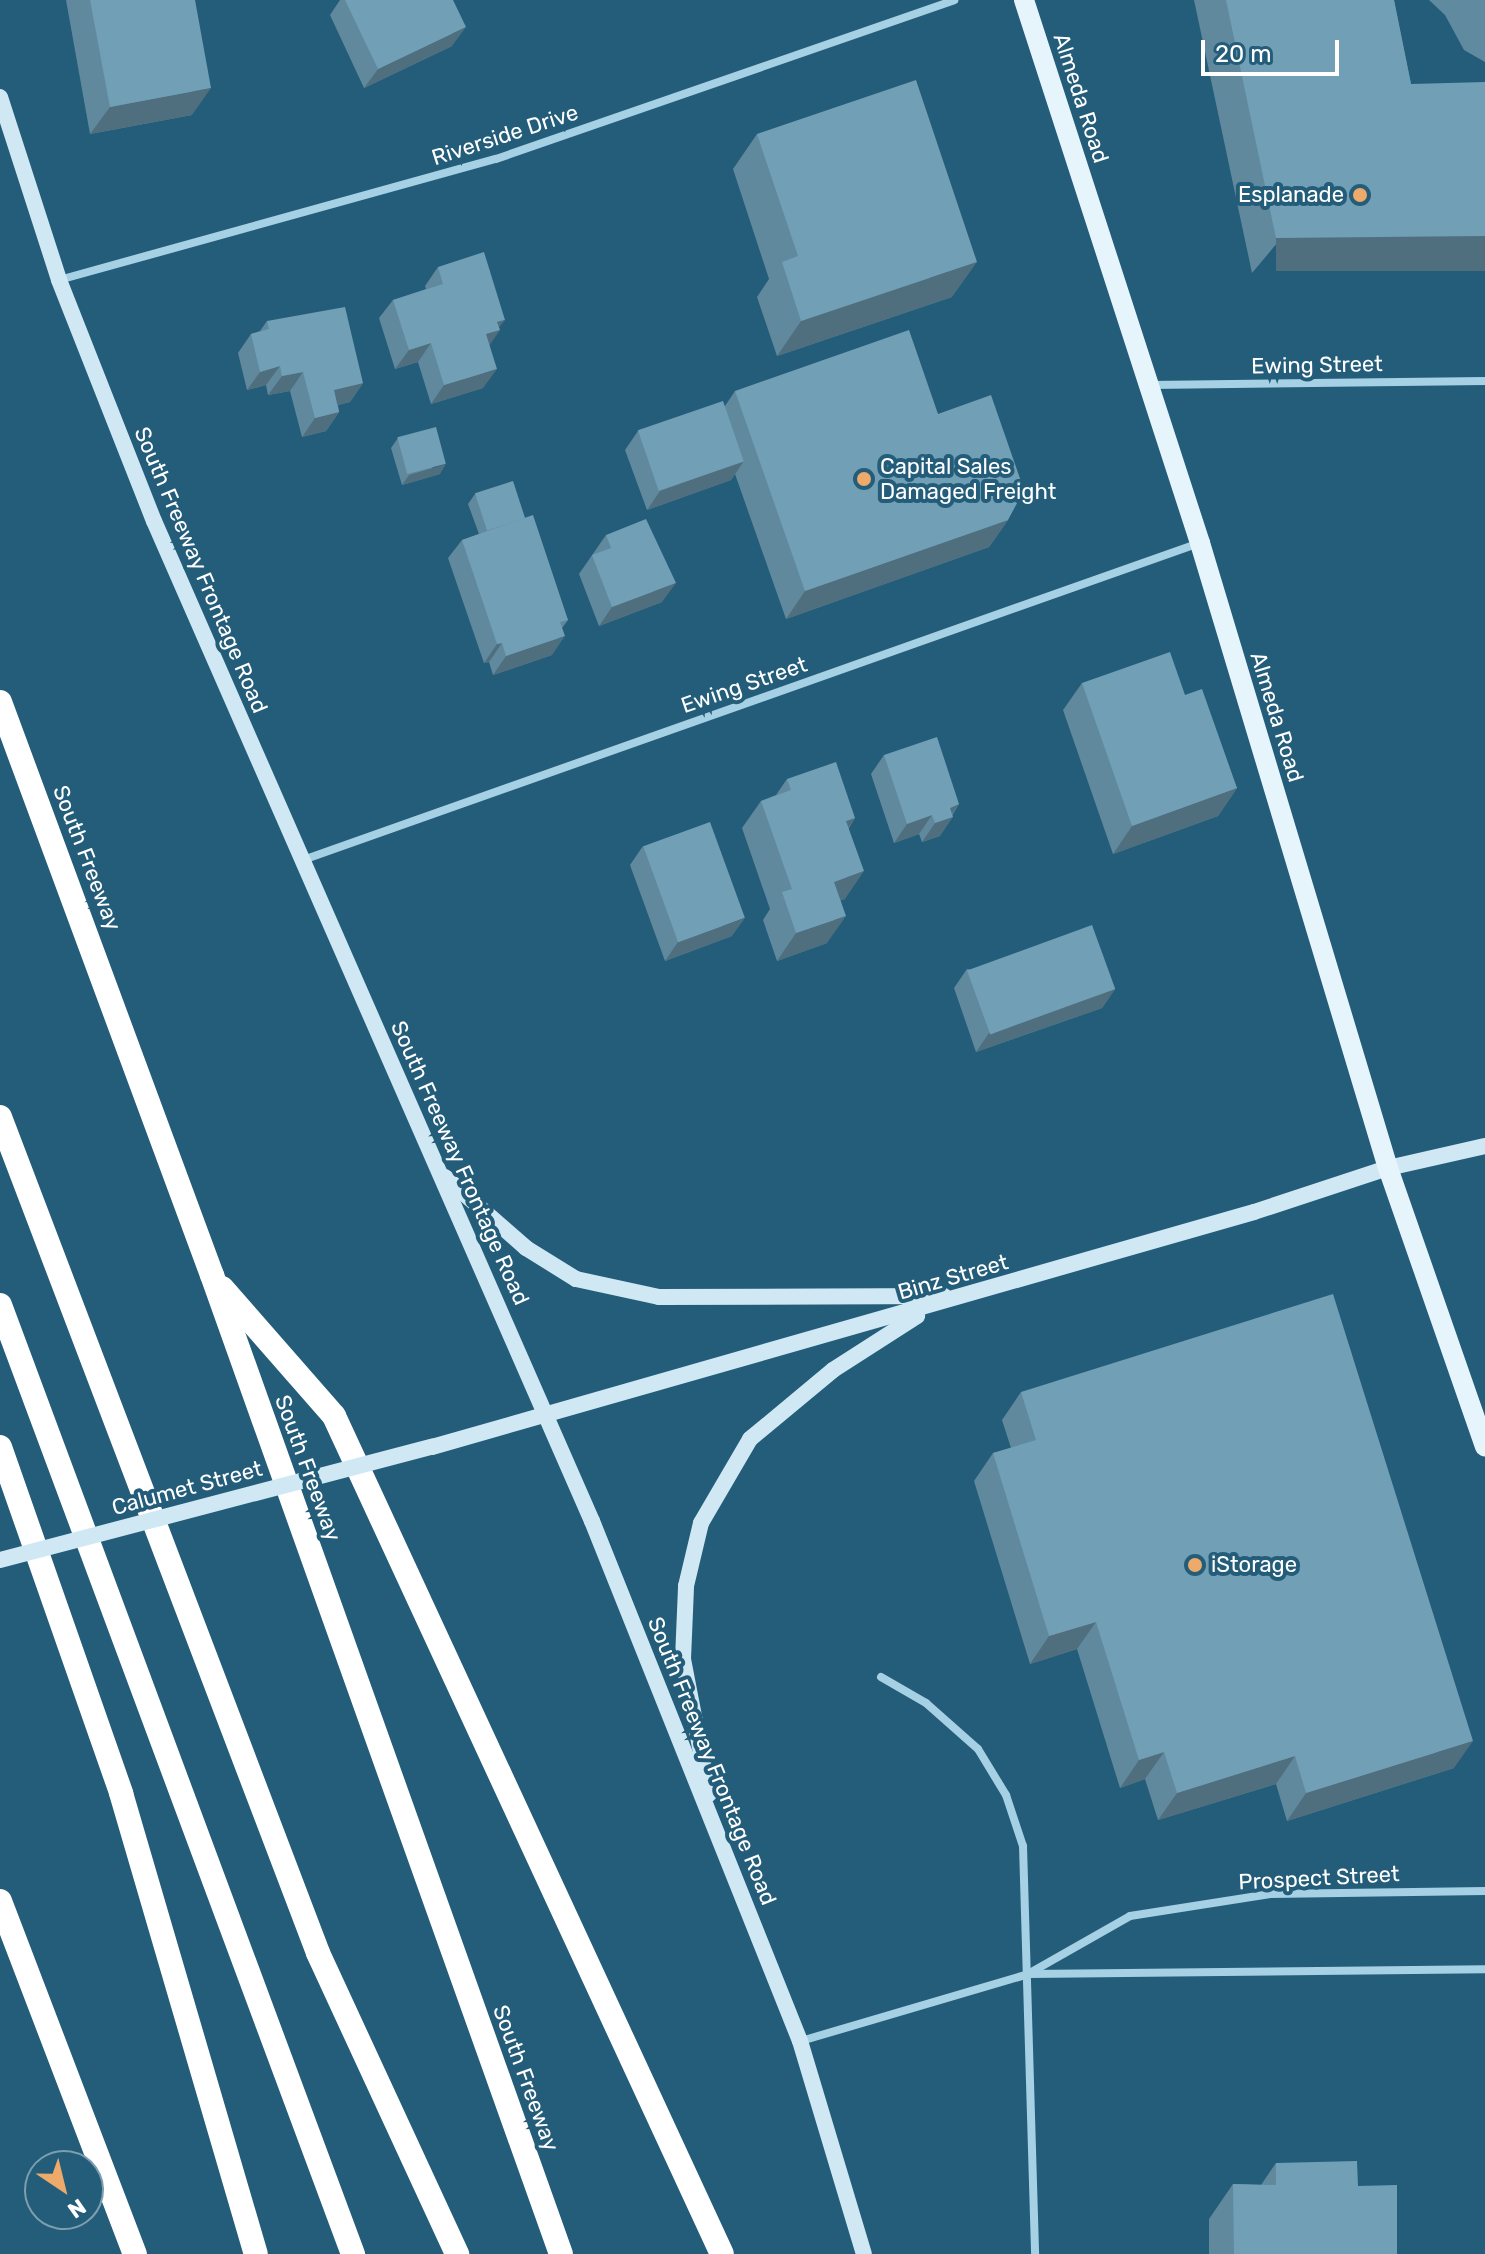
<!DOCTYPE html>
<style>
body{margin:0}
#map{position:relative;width:1485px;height:2254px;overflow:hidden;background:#245d7a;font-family:Rubik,sans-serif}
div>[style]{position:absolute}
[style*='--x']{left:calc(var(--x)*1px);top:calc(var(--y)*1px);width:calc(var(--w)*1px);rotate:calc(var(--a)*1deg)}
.water>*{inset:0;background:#608a9f}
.street>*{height:8px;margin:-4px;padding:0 4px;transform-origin:4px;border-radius:4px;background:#a6d0e4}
.secondary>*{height:16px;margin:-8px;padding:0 8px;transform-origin:8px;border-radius:8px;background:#cfe8f4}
.primary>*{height:20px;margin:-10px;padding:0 10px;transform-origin:10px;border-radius:10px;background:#e6f4fc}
.highway>*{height:24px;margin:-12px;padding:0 12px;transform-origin:12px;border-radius:12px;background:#fff}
.secondary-bridge>*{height:16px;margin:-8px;padding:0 8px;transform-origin:8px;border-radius:8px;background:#cfe8f4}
.wall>*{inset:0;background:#61899d}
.shaded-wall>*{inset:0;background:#4f6f7f;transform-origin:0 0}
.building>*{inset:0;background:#719fb6;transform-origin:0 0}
.dots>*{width:22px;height:22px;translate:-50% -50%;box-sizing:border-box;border:4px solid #245d7a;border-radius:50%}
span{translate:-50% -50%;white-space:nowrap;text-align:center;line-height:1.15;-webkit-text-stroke:8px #245d7a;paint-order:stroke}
.street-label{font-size:22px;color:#fff}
.poi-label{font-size:22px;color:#fff}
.right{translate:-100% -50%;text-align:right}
.left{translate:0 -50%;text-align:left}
.north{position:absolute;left:24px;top:2150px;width:80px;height:80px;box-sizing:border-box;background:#245d7a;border:2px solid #7c9eaf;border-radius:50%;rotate:145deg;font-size:22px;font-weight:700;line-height:32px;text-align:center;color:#fff}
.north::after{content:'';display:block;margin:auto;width:28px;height:36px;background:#eeaa6a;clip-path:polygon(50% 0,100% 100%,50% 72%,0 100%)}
.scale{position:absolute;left:1201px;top:40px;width:138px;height:36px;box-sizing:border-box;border:4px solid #fff;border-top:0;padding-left:10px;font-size:24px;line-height:28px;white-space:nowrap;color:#fff;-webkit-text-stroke:6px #245d7a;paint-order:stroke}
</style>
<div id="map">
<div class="water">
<i style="clip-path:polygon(1429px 0,1485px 0,1485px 62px,1464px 50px,1445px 15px)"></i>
</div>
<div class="street">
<i style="--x:59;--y:280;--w:453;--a:-15.5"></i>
<i style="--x:496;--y:159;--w:485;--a:-19.1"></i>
<i style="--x:1150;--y:385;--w:335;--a:-0.7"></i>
<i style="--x:303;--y:860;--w:950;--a:-19.48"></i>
<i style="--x:881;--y:1677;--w:52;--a:30"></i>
<i style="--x:926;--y:1703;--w:69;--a:41.5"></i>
<i style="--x:978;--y:1749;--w:54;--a:58.7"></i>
<i style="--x:1006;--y:1795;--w:54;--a:71.6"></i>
<i style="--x:1023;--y:1846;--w:408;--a:88.3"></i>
<i style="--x:1029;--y:1974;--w:456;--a:-0.6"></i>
<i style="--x:801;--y:2041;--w:237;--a:-16.4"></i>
<i style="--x:1028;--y:1974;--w:117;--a:-29.6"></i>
<i style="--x:1130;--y:1916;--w:142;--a:-8.9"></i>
<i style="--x:1270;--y:1894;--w:215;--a:-0.8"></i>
</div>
<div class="secondary">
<i style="--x:0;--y:97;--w:192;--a:72.1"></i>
<i style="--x:59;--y:280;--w:259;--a:68.5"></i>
<i style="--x:154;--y:521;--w:1092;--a:66.35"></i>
<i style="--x:592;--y:1521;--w:560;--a:68.2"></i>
<i style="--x:800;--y:2041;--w:222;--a:73.3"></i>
<i style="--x:445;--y:1177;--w:108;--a:41.2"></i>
<i style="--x:526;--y:1248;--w:59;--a:31.8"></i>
<i style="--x:576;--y:1279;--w:85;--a:12.2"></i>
<i style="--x:659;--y:1297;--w:285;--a:-0.2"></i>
<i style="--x:432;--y:1447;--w:855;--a:-15.95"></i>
<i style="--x:1254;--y:1212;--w:141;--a:-18.2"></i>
<i style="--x:1388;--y:1168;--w:99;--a:-12.8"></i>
<i style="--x:709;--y:1794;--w:137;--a:-100.9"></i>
<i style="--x:683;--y:1659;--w:73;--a:-87.6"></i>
<i style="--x:686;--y:1586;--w:65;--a:-76.6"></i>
<i style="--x:701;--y:1523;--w:97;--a:-59.7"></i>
<i style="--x:750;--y:1439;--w:108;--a:-39.7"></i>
<i style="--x:833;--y:1370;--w:100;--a:-32.7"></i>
</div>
<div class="primary">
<i style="--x:1024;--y:0;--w:571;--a:72.04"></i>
<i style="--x:1200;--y:543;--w:653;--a:73.26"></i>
<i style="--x:1388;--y:1168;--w:295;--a:70.8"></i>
</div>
<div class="highway">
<i style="--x:0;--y:702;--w:611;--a:69.7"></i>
<i style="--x:212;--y:1275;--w:1039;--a:70.38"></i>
<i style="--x:0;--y:1117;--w:894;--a:69.17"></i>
<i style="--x:318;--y:1953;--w:332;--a:65.2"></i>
<i style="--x:222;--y:1288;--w:170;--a:48.8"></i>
<i style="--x:334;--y:1416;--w:923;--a:65.16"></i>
<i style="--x:0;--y:1305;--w:1013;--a:69.6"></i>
<i style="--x:0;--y:1447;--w:367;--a:70.7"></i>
<i style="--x:121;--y:1793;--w:480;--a:73.7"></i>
<i style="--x:0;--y:1901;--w:378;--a:69.1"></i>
</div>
<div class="secondary-bridge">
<i style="--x:0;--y:1560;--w:447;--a:-14.7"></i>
</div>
<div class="wall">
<i style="clip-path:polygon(66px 0,195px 0,192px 115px,90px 134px)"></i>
<i style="clip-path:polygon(340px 0,453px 0,452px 46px,364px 88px,330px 15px)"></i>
<i style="clip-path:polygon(1194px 0,1394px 0,1411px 84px,1252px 273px)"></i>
<i style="clip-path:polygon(757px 134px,952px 297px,777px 356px,757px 297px,769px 279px,733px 169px)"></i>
<i style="clip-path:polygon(438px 267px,499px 328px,489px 345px,483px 388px,431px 404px,418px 362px,395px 369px,379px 318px,393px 300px,426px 289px,425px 286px)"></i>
<i style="clip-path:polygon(267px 321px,363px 383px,350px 402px,338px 405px,339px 412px,326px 431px,302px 437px,290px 391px,268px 395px,266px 385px,247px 390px,238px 353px,251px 334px,260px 331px)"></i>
<i style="clip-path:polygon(735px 391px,938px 414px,1008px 520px,989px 547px,786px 619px,735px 474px,731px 480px,647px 510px,625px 450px,638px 431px,725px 406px)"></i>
<i style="clip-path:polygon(398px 438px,440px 474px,402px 485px,391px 448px)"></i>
<i style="clip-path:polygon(475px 494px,525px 518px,568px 620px,562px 628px,552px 655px,493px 675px,489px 662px,484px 663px,448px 558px,462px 540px,479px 534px,468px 504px)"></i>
<i style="clip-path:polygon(606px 535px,662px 602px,599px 626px,579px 574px)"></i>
<i style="clip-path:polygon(1082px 683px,1185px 695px,1237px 788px,1218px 816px,1113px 854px,1063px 710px)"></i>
<i style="clip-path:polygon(884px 755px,959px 804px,940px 836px,922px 842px,919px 834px,894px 843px,871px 774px)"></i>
<i style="clip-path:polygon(787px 779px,855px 818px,849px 828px,845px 899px,841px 900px,827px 943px,777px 961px,763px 920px,770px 909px,742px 828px,761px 801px,776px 795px)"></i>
<i style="clip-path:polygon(643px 846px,732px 936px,665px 961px,630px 865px)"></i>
<i style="clip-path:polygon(967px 969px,1115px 989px,1102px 1008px,976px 1052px,954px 988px)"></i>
<i style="clip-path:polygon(1021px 1392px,1454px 1768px,1287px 1821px,1276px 1784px,1158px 1820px,1145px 1779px,1120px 1788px,1077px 1649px,1030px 1664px,974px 1481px,993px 1453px,1011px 1448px,1002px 1420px)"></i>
<i style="clip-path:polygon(1276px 2163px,1358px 2186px,1397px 2254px,1209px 2254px,1209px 2219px,1233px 2184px,1261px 2185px)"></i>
</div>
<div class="shaded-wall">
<i style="clip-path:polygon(466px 27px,452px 46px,364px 88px,378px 69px)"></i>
<i style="clip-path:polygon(211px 88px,192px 115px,90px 134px,110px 107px)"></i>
<i style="left:1485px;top:236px;width:35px;height:209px;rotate:90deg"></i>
<i style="clip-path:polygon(977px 262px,952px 297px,777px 356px,801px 321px)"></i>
<i style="clip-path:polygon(505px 320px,497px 330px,500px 330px,487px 349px,486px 334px,497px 322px)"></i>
<i style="clip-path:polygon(431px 343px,418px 362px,395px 369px,409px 350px)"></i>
<i style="clip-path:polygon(280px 366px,266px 385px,247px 390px,260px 372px)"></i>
<i style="clip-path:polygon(497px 369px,483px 388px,431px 404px,444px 385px)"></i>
<i style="clip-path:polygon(303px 372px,290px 391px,268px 395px,282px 376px)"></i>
<i style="clip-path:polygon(363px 383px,350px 402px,321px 409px,334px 390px)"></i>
<i style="clip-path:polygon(339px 412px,326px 431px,302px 437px,315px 418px)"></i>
<i style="clip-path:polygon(744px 461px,731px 480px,647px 510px,660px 491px)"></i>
<i style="clip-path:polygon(446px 464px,440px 474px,402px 485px,409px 475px)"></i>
<i style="clip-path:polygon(1008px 520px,989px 547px,786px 619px,805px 591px)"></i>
<i style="clip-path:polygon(676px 583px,662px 602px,599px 626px,612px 607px)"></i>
<i style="clip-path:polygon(565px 636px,552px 655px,493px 675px,506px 656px)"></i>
<i style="clip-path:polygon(502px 643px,489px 662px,484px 663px,497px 644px)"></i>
<i style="clip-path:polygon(1237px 788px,1218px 816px,1113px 854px,1132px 826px)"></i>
<i style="clip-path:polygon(959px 804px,949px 818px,953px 817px,940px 836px,922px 842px,935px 823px,950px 808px)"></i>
<i style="clip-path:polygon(932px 815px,919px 834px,894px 843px,907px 824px)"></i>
<i style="clip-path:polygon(855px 818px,836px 846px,846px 821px)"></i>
<i style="clip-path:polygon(864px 871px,845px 899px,815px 909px,834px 882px)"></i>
<i style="clip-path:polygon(846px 916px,827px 943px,777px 961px,796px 933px)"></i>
<i style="clip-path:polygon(745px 918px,732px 936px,665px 961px,678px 942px)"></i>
<i style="clip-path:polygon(1115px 989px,1102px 1008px,976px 1052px,989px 1033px)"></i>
<i style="clip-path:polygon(1096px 1622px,1077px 1649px,1030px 1664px,1049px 1636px)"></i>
<i style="clip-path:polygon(1473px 1741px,1454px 1768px,1287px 1821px,1306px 1793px)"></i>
<i style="clip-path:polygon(1164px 1752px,1145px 1779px,1120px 1788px,1139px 1760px)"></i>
<i style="clip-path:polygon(1295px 1756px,1276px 1784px,1158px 1820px,1177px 1793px)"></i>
</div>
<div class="building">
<i style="clip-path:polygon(90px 0,195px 0,211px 88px,110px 107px)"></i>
<i style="clip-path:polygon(345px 0,453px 0,466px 27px,378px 69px)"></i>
<i style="clip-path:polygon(1226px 0,1394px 0,1411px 84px,1485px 82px,1485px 236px,1276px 238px)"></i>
<i style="clip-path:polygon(916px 80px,977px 262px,801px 321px,782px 262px,798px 256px,757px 134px)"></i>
<i style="clip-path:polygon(484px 252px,505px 320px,497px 322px,500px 330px,486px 334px,497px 369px,444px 385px,431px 343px,409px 350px,393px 300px,443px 284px,438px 267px)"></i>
<i style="clip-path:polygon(345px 307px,363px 383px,334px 390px,339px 412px,315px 418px,303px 372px,282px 376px,280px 366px,260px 372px,251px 334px,269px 329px,267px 321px)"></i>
<i style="clip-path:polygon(909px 330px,938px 414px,991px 395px,1024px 490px,1008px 520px,805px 591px,735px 391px)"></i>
<i style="left:723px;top:401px;width:64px;height:90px;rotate:71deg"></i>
<i style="left:436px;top:427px;width:38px;height:40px;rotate:75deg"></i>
<i style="left:513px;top:481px;width:39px;height:40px;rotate:72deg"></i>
<i style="clip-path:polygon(533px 515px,568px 620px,560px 622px,565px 636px,506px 656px,502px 643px,497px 644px,462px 540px)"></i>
<i style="clip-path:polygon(646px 519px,676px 583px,612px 607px,592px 555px,611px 548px,606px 535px)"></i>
<i style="clip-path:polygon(1170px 652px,1185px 695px,1202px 689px,1237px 788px,1132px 826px,1082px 683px)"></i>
<i style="clip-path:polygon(937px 737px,959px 804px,950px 808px,953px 817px,935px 823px,932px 815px,907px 824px,884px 755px)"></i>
<i style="clip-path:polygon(836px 762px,855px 818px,846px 821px,864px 871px,834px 882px,846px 916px,796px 933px,782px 892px,792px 889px,761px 801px,791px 790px,787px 779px)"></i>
<i style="left:710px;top:822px;width:102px;height:71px;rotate:70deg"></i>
<i style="left:1092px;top:925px;width:68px;height:133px;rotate:70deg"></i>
<i style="clip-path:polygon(1333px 1294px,1473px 1741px,1306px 1793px,1295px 1756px,1177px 1793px,1164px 1752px,1139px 1760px,1096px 1622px,1049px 1636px,993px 1453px,1036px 1440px,1021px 1392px)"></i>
<i style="clip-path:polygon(1357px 2161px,1358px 2186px,1397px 2185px,1397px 2254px,1234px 2254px,1233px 2184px,1276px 2185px,1276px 2163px)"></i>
</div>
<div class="dots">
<i style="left:1360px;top:195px;background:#eeaa6a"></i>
<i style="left:864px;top:479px;background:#eeaa6a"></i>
<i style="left:1195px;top:1565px;background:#eeaa6a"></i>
</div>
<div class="street-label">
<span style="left:1081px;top:98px;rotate:72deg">Almeda Road</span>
<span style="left:505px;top:135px;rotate:-18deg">Riverside Drive</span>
<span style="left:1317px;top:365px;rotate:-1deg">Ewing Street</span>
<span style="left:201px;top:570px;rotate:67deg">South Freeway Frontage Road</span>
<span style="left:744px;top:685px;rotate:-19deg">Ewing Street</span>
<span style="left:1277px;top:717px;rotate:73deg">Almeda Road</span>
<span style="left:87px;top:858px;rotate:69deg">South Freeway</span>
<span style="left:460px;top:1163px;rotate:66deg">South Freeway Frontage Road</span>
<span style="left:953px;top:1277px;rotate:-16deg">Binz Street</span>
<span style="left:308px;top:1468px;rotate:70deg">South Freeway</span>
<span style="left:187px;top:1488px;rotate:-15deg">Calumet Street</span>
<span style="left:712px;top:1761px;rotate:68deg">South Freeway Frontage Road</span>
<span style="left:1319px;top:1878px;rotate:-3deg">Prospect Street</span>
<span style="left:526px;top:2078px;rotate:70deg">South Freeway</span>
</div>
<div class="poi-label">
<span class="right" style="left:1344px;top:195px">Esplanade</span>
<span class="left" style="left:880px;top:479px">Capital Sales<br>Damaged Freight</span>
<span class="left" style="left:1211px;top:1565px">iStorage</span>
</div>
<div class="north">N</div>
<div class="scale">20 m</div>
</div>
